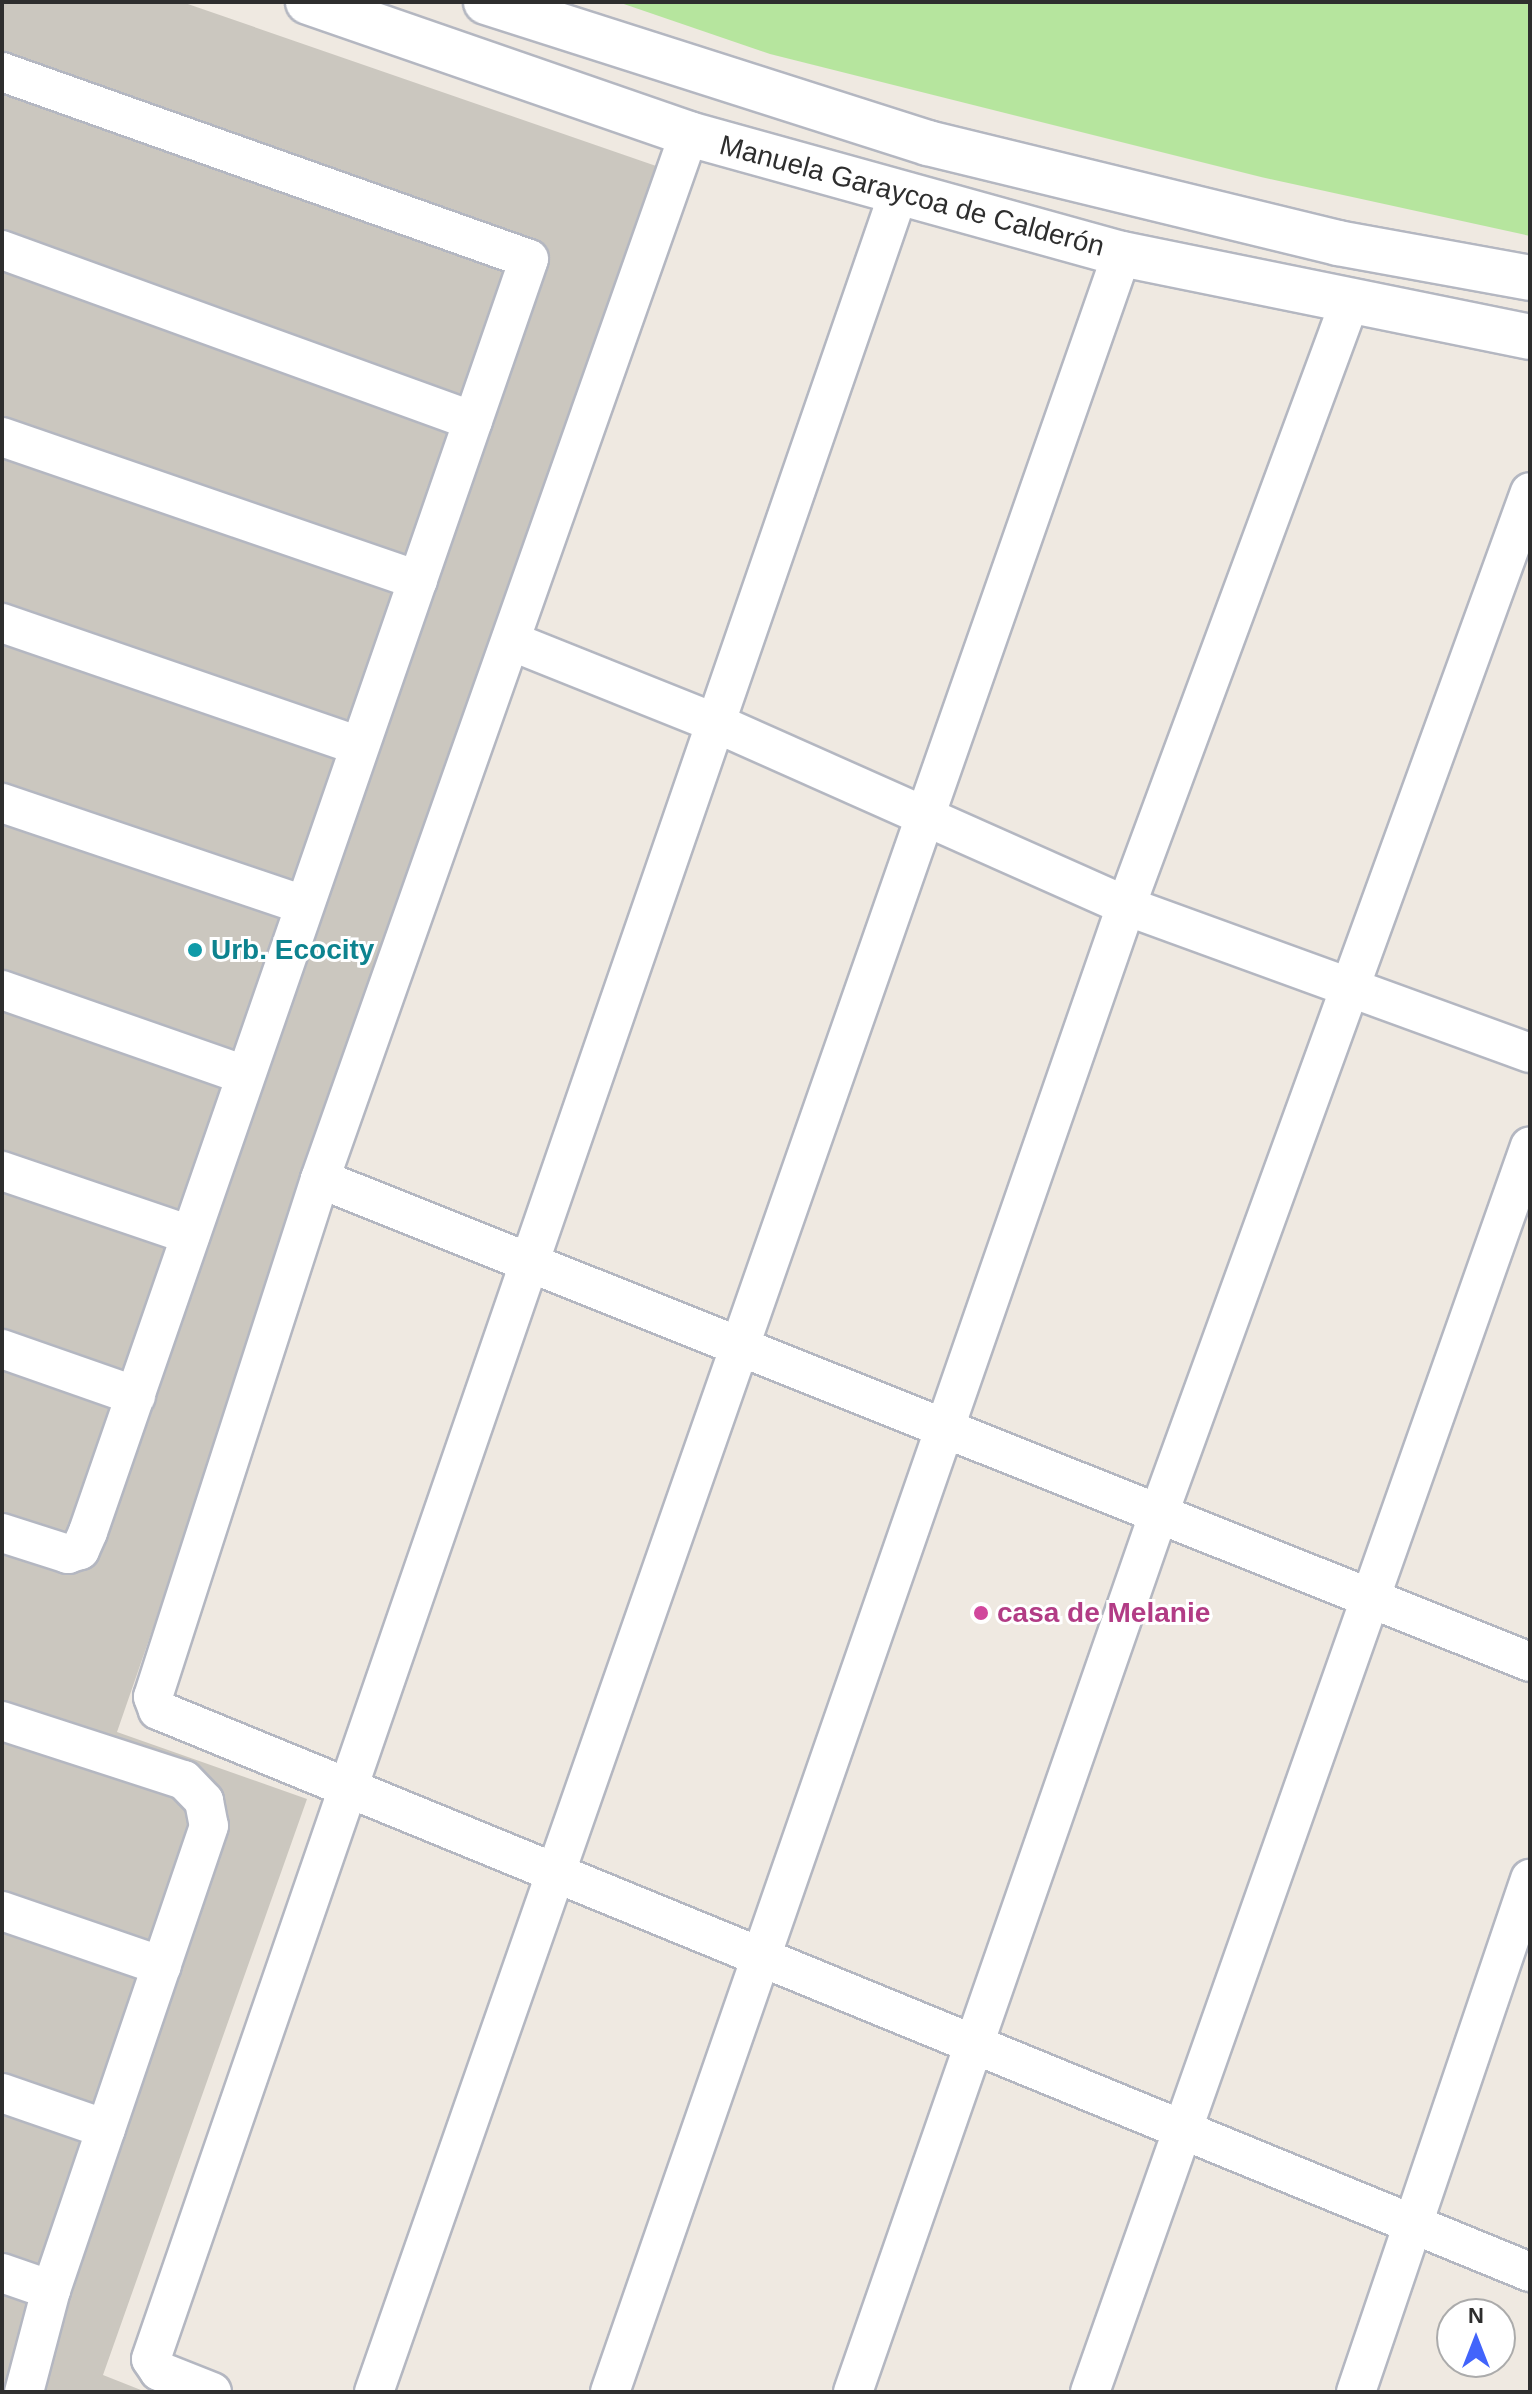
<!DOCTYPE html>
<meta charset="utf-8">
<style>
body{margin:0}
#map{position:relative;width:1532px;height:2394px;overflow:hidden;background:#efe9e1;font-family:Helvetica,sans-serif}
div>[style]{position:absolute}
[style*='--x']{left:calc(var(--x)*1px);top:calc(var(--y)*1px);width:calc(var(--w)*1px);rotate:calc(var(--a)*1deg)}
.green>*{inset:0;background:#b6e59e}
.building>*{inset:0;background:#cbc7bf}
.roads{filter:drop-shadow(2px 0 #b4b7c1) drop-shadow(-2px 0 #b4b7c1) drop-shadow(0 2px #b4b7c1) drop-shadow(0 -2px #b4b7c1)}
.minor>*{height:38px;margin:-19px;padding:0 19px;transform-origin:19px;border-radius:19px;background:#fff}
.tertiary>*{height:44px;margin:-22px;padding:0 22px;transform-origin:22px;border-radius:22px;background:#fff}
.dots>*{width:22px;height:22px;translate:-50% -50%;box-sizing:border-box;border:4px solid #fff;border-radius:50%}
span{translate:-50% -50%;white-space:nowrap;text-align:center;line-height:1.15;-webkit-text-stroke:6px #fff;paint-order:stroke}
.street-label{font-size:28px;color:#2e2e2e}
.culture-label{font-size:28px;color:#0d838f;font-weight:700}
.left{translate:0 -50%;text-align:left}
.hotel-label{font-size:28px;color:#b23c85;font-weight:700}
.frame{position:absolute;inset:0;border:4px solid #2e2e2e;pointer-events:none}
.north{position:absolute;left:1436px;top:2298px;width:80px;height:80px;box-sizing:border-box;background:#fff;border:2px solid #ababab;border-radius:50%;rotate:0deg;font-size:22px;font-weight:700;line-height:32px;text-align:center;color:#2e2e2e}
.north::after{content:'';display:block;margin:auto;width:28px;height:36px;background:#4264fb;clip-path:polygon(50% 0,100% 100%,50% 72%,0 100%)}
</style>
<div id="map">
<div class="green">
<i style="clip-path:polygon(618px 2px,1530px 2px,1530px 236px,1261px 177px,770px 54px)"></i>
</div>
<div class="building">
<i style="clip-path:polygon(2px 2px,182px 2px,659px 167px,117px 1732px,307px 1799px,103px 2375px,146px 2392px,2px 2392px)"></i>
</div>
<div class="roads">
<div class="minor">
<i style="--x:2;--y:72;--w:559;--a:19.54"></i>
<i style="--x:529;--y:259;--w:1347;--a:109.11"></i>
<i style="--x:88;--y:1532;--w:20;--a:114"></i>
<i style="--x:80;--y:1550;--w:13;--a:162"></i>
<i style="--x:68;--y:1554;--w:69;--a:-162.3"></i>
<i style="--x:689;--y:134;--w:1108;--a:109.45"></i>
<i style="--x:320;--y:1179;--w:544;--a:107.87"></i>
<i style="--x:153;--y:1697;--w:14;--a:69"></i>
<i style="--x:158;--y:1710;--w:1483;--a:22.28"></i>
<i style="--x:2;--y:250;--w:501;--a:19.95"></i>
<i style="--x:2;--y:437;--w:440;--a:19"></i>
<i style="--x:2;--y:623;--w:378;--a:19"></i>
<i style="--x:513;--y:642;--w:221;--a:21.8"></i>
<i style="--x:718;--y:724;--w:447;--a:24"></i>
<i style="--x:1126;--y:906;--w:430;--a:20"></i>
<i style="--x:2;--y:803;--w:319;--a:18.7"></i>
<i style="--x:2;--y:990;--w:257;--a:19.3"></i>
<i style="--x:2;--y:1171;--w:199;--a:18.8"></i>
<i style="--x:320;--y:1179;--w:1303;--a:21.76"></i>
<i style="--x:2;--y:1349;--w:142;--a:19.3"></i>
<i style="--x:2;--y:1721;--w:191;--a:18"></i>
<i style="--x:184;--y:1780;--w:29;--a:46"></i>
<i style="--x:204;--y:1801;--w:25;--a:79"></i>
<i style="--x:209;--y:1826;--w:490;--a:108.8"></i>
<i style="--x:51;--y:2290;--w:106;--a:104.8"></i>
<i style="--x:2;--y:1911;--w:169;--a:19"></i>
<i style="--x:2;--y:2093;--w:110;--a:19.1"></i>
<i style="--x:2;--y:2273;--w:52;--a:19.1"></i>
<i style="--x:212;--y:2392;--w:57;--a:-158.4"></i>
<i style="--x:159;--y:2371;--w:14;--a:-124"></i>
<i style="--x:151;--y:2359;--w:2292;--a:-70.96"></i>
<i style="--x:374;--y:2392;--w:2265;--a:-70.72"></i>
<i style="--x:610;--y:2392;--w:1573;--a:-70.85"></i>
<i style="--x:1126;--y:906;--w:645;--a:-69.68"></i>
<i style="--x:853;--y:2392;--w:931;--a:-70.81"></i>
<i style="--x:1159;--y:1513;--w:1086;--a:-70.03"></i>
<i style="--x:1090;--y:2392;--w:1321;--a:-70.55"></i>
<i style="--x:1356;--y:2392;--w:542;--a:-71.26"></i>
</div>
<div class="tertiary">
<i style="--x:308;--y:2;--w:403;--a:19.1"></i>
<i style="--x:689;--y:134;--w:449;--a:15.5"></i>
<i style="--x:1122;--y:254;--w:416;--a:11.5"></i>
<i style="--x:486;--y:2;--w:464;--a:17.7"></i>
<i style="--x:928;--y:143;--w:422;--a:13.7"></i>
<i style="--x:1338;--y:243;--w:195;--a:10.3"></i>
</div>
</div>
<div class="dots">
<i style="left:195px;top:950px;background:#0f9aa8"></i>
<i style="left:981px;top:1613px;background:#d1479c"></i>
</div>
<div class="street-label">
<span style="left:912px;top:196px;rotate:15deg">Manuela Garaycoa de Calderón</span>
</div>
<div class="culture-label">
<span class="left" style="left:211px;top:950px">Urb. Ecocity</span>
</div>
<div class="hotel-label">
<span class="left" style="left:997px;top:1613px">casa de Melanie</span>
</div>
<div class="frame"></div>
<div class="north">N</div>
</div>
